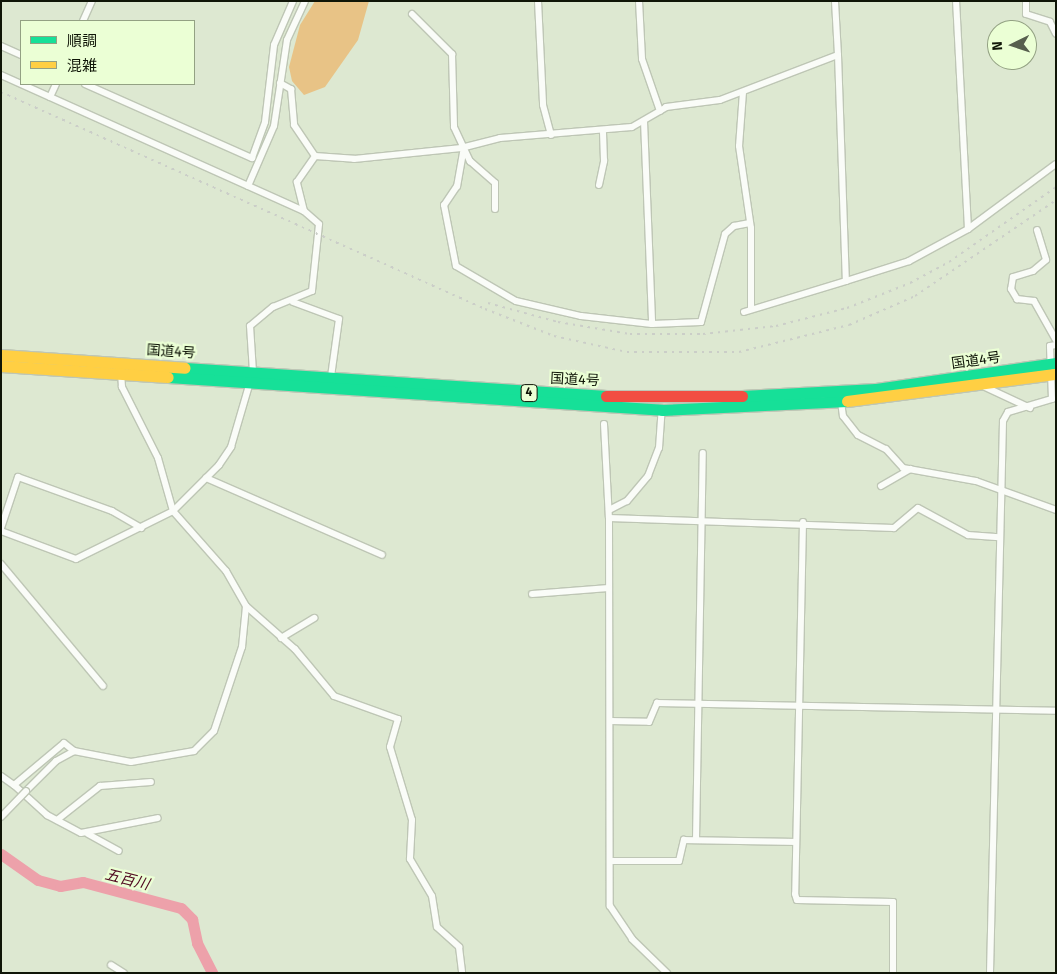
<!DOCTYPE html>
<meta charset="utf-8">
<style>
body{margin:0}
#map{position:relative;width:1057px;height:974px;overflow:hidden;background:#dde8d1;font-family:"Fira Sans","Noto Sans JP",sans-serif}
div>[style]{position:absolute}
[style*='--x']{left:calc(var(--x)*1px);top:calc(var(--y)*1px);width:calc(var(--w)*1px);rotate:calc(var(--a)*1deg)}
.forest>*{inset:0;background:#e8c386}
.river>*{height:11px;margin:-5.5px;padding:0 5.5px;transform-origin:5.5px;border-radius:5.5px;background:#eda1aa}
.roads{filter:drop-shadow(1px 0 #bec6b5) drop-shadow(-1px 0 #bec6b5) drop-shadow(0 1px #bec6b5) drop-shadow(0 -1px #bec6b5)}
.street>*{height:6px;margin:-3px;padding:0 3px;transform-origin:3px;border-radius:3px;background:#fafcf8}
.fast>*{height:11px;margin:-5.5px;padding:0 5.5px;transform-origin:5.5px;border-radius:5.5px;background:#16e098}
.slow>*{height:11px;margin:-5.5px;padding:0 5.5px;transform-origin:5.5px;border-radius:5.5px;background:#ffcf43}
.jam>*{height:11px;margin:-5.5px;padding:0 5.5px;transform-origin:5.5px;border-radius:5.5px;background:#f24e42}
.rail>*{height:2px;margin-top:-1px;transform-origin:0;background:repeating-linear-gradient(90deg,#cbcec8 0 2.5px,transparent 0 7.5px)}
.bridges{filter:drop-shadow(1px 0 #bec6b5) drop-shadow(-1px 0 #bec6b5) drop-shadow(0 1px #bec6b5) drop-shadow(0 -1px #bec6b5)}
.street-bridge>*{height:6px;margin:-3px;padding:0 3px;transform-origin:3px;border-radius:3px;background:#fafcf8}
span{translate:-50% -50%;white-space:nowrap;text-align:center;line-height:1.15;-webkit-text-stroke:4.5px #ebffd5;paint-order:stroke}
.shield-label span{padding:1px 4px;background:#ebffd5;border:1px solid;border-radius:4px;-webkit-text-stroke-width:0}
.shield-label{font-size:12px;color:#0f1507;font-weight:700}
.street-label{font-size:14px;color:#0f1507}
.water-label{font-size:15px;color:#500a20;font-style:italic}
.frame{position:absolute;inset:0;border:2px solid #0f1507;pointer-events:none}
.legend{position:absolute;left:20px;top:20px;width:175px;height:65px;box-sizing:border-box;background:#ebffd5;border:1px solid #93a183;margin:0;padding:6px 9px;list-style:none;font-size:15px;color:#0f1507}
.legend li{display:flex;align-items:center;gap:10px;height:25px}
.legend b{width:25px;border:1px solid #93a183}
.north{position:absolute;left:987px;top:20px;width:50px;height:50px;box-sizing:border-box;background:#ebffd5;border:1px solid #93a183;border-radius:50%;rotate:266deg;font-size:14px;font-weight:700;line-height:20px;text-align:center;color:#0f1507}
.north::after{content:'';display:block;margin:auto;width:18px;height:22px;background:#575f4e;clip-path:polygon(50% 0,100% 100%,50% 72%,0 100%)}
</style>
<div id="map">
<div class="forest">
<i style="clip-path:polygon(315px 1px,369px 1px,358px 40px,325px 87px,304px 95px,292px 81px,289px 67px,300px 25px)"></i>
</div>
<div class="river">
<i style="--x:1;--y:854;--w:45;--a:35.1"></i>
<i style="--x:38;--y:880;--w:23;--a:15"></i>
<i style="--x:60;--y:886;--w:23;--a:-10"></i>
<i style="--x:83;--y:882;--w:101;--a:14.9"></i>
<i style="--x:181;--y:908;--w:16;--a:45"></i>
<i style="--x:192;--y:919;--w:25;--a:78"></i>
<i style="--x:197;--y:943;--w:34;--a:63"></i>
</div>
<div class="roads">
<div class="street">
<i style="--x:538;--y:1;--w:104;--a:87.2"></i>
<i style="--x:543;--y:105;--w:31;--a:75"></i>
<i style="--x:639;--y:1;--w:58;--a:87"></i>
<i style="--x:642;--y:59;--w:55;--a:70.9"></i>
<i style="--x:1026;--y:1;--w:13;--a:90"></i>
<i style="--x:1026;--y:14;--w:25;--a:18"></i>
<i style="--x:1050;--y:22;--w:13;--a:63"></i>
<i style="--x:412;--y:14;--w:57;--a:45"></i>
<i style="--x:452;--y:54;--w:73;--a:88.4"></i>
<i style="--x:454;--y:127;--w:38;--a:65"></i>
<i style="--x:470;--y:161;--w:33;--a:41"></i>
<i style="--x:495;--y:183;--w:26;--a:90"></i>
<i style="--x:83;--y:21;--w:22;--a:-66"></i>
<i style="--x:1;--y:46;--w:22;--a:24"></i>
<i style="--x:838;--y:55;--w:226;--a:88"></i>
<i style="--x:846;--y:281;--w:66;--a:-17.6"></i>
<i style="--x:909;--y:261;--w:67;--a:-28.5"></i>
<i style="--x:968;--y:229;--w:228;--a:-93"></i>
<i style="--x:1;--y:75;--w:332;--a:24.2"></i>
<i style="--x:280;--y:83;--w:13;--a:29"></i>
<i style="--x:291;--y:89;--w:36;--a:85"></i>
<i style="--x:294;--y:125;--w:37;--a:56"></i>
<i style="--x:85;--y:84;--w:183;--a:23.9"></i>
<i style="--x:252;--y:158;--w:38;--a:-70"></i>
<i style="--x:265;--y:122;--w:78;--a:-83.3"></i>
<i style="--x:274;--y:45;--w:48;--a:-66.6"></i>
<i style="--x:743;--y:92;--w:54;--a:94.2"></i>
<i style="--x:739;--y:146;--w:83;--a:81.7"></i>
<i style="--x:751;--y:228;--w:80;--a:90"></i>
<i style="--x:50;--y:97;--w:14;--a:-65"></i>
<i style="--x:644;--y:121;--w:203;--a:87.7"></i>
<i style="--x:652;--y:324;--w:49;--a:-2.3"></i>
<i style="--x:701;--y:322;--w:91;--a:-74.7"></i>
<i style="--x:725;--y:234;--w:12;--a:-42"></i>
<i style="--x:734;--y:226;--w:16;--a:-11"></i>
<i style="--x:464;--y:147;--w:40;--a:100"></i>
<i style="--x:457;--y:186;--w:23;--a:124"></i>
<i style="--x:444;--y:205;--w:62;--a:78.9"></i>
<i style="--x:456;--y:266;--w:69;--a:30.3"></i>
<i style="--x:516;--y:301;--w:67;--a:13"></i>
<i style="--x:581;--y:316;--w:71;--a:6.4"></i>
<i style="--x:599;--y:185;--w:25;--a:-78"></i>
<i style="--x:604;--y:161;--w:28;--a:-92"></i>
<i style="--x:248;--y:186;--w:65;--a:-66.6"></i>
<i style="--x:274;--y:126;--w:87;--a:-81.4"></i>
<i style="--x:287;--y:40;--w:43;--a:-65.2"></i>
<i style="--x:968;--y:229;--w:109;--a:-36.5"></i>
<i style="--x:1037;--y:230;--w:31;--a:73"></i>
<i style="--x:1046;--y:260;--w:17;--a:140"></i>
<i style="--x:1033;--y:271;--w:21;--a:163"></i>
<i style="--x:1013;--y:277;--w:12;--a:99"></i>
<i style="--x:1011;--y:289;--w:12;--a:59"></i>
<i style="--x:1017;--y:299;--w:17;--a:7"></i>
<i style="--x:1034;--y:301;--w:45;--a:60.6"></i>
<i style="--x:293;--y:302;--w:49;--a:20.3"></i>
<i style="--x:339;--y:319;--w:59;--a:97.9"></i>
<i style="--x:744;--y:312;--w:107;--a:-16.9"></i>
<i style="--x:983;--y:386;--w:52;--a:25.1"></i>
<i style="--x:841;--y:402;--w:14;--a:82"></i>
<i style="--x:843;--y:416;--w:24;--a:52"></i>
<i style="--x:858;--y:435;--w:31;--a:27"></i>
<i style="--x:886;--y:449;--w:25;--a:48"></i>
<i style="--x:903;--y:468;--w:74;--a:10.1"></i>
<i style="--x:976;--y:481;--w:85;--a:19.9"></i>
<i style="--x:604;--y:424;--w:94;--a:87"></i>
<i style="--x:609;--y:518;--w:388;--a:89.9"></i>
<i style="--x:610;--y:906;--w:40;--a:56"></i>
<i style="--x:632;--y:939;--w:49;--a:44.2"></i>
<i style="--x:206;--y:478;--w:192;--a:23.6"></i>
<i style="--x:881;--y:486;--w:34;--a:-30"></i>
<i style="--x:609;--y:510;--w:20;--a:-27"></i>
<i style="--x:627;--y:501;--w:33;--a:-50"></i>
<i style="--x:648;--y:476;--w:30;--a:-69"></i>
<i style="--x:659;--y:448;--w:39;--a:-86"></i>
<i style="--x:609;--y:518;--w:285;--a:2"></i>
<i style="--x:894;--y:528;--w:31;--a:-40"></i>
<i style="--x:918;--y:508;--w:57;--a:28.4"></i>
<i style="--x:968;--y:535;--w:31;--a:4"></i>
<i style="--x:803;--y:522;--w:372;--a:91.2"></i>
<i style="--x:795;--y:894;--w:6;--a:72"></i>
<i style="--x:797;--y:900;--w:96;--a:1.2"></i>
<i style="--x:893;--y:902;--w:71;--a:90"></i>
<i style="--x:1;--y:528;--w:54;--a:-71.6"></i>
<i style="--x:18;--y:477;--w:100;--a:19.9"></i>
<i style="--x:112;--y:511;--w:34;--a:30"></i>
<i style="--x:1;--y:531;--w:80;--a:20.5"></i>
<i style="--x:76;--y:559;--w:108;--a:-26.3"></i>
<i style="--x:173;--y:511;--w:65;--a:-45"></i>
<i style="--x:219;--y:465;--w:22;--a:-56"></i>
<i style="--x:231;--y:447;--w:78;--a:-73.7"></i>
<i style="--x:253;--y:372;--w:46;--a:-93.7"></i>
<i style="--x:250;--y:326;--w:30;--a:-40"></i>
<i style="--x:273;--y:307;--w:42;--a:-22.3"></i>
<i style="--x:312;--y:291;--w:67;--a:-84"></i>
<i style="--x:319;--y:224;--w:20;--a:-139"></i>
<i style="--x:304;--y:211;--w:30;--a:-104"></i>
<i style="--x:297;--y:182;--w:32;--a:-55"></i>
<i style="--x:315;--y:156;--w:39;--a:4"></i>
<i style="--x:354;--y:159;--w:108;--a:-5.9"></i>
<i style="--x:461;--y:148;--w:40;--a:-14.4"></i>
<i style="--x:500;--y:138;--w:132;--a:-4.8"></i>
<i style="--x:632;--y:127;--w:39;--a:-30"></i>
<i style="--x:666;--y:107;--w:54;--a:-7.4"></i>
<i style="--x:720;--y:100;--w:126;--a:-20.9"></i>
<i style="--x:838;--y:55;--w:54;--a:-93.2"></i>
<i style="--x:1;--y:564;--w:159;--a:50.1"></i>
<i style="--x:532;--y:594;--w:77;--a:-4.5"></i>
<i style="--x:246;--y:606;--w:65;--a:41.3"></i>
<i style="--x:295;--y:649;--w:61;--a:50.3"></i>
<i style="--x:334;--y:696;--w:68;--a:19.8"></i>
<i style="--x:398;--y:719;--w:29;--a:106"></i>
<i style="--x:390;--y:747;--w:76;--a:73.2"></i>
<i style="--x:412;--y:820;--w:39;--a:93"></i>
<i style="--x:410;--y:859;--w:43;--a:59.3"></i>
<i style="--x:432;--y:896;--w:31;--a:81"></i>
<i style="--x:437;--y:927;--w:30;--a:42"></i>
<i style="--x:459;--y:947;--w:26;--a:83"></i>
<i style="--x:281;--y:638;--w:39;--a:-31"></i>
<i style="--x:610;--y:721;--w:39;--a:1"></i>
<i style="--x:649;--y:722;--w:21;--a:-67"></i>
<i style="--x:657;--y:703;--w:399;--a:1.1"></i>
<i style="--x:1;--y:776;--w:16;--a:35"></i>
<i style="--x:14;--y:785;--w:65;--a:-40"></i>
<i style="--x:64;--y:743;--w:13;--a:39"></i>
<i style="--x:14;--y:785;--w:45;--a:42.3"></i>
<i style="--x:47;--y:815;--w:38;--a:28"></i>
<i style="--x:81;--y:833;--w:78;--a:-11"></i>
<i style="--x:26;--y:791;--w:42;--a:-45"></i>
<i style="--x:56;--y:761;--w:21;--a:-29"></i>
<i style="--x:74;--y:751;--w:58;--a:10.9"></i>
<i style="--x:131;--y:762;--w:64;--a:-9.9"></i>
<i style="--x:194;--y:751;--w:28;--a:-45"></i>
<i style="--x:214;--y:731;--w:89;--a:-71.6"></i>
<i style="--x:242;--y:647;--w:41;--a:-84.4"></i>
<i style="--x:246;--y:606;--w:40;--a:-119.7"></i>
<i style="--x:226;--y:571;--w:80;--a:-131.5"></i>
<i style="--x:173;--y:511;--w:55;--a:-105.8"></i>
<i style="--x:158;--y:458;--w:80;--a:-116.9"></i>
<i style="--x:122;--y:387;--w:13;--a:-94"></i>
<i style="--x:57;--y:820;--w:55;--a:-38.3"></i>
<i style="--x:100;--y:786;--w:51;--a:-4.5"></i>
<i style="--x:88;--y:834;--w:35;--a:29"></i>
<i style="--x:696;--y:840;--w:387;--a:-89"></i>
<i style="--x:611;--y:861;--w:68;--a:0"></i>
<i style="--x:679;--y:861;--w:22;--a:-77"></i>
<i style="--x:684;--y:840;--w:111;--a:1"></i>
<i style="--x:111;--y:965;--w:15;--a:32"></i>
<i style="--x:990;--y:973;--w:552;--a:-88.65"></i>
<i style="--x:1003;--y:421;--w:10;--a:-61"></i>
<i style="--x:1008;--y:412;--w:46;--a:-16.5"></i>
<i style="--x:1052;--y:399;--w:53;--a:-92.2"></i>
<i style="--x:1050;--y:346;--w:6;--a:-9"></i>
</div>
<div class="fast">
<i style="--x:185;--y:368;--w:422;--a:3.8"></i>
<i style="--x:168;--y:377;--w:495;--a:3.8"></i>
<i style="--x:662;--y:410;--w:185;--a:-2.8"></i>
<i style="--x:742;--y:396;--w:134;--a:-3"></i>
<i style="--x:876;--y:389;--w:182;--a:-8.2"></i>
</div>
<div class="slow">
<i style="--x:1;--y:355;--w:184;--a:4"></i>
<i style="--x:1;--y:366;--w:167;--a:3.8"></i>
<i style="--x:847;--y:401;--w:211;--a:-7.4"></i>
</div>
<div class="jam">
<i style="--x:606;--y:396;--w:136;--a:0"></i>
</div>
</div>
<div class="rail">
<i style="--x:1;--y:92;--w:530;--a:24.15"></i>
<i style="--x:485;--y:309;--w:74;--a:21.4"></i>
<i style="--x:554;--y:336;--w:75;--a:12.4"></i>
<i style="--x:627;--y:352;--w:112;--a:0"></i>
<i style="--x:739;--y:352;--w:113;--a:-13.8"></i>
<i style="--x:849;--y:325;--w:72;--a:-23.7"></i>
<i style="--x:915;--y:296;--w:171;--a:-34.2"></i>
<i style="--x:488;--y:303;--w:73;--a:15.2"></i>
<i style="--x:558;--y:322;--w:73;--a:9.5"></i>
<i style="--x:630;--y:334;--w:73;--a:0"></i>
<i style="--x:703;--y:334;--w:73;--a:-6.3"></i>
<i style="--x:776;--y:326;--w:73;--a:-14.2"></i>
<i style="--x:847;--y:308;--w:68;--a:-21.6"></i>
<i style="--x:910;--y:283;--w:44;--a:-28.3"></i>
<i style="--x:949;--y:262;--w:131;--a:-35"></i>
</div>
<div class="bridges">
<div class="street-bridge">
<i style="--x:1;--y:817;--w:36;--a:-46"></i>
</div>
</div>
<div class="shield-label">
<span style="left:529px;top:393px">4</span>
</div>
<div class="street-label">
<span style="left:171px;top:352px;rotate:4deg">国道4号</span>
<span style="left:976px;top:361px;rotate:-8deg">国道4号</span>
<span style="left:575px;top:380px;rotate:3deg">国道4号</span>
</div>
<div class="water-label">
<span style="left:127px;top:880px;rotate:14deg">五百川</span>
</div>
<div class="frame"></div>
<ul class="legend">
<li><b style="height:6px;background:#16e098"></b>順調</li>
<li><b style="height:6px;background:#ffcf43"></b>混雑</li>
</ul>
<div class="north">N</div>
</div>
